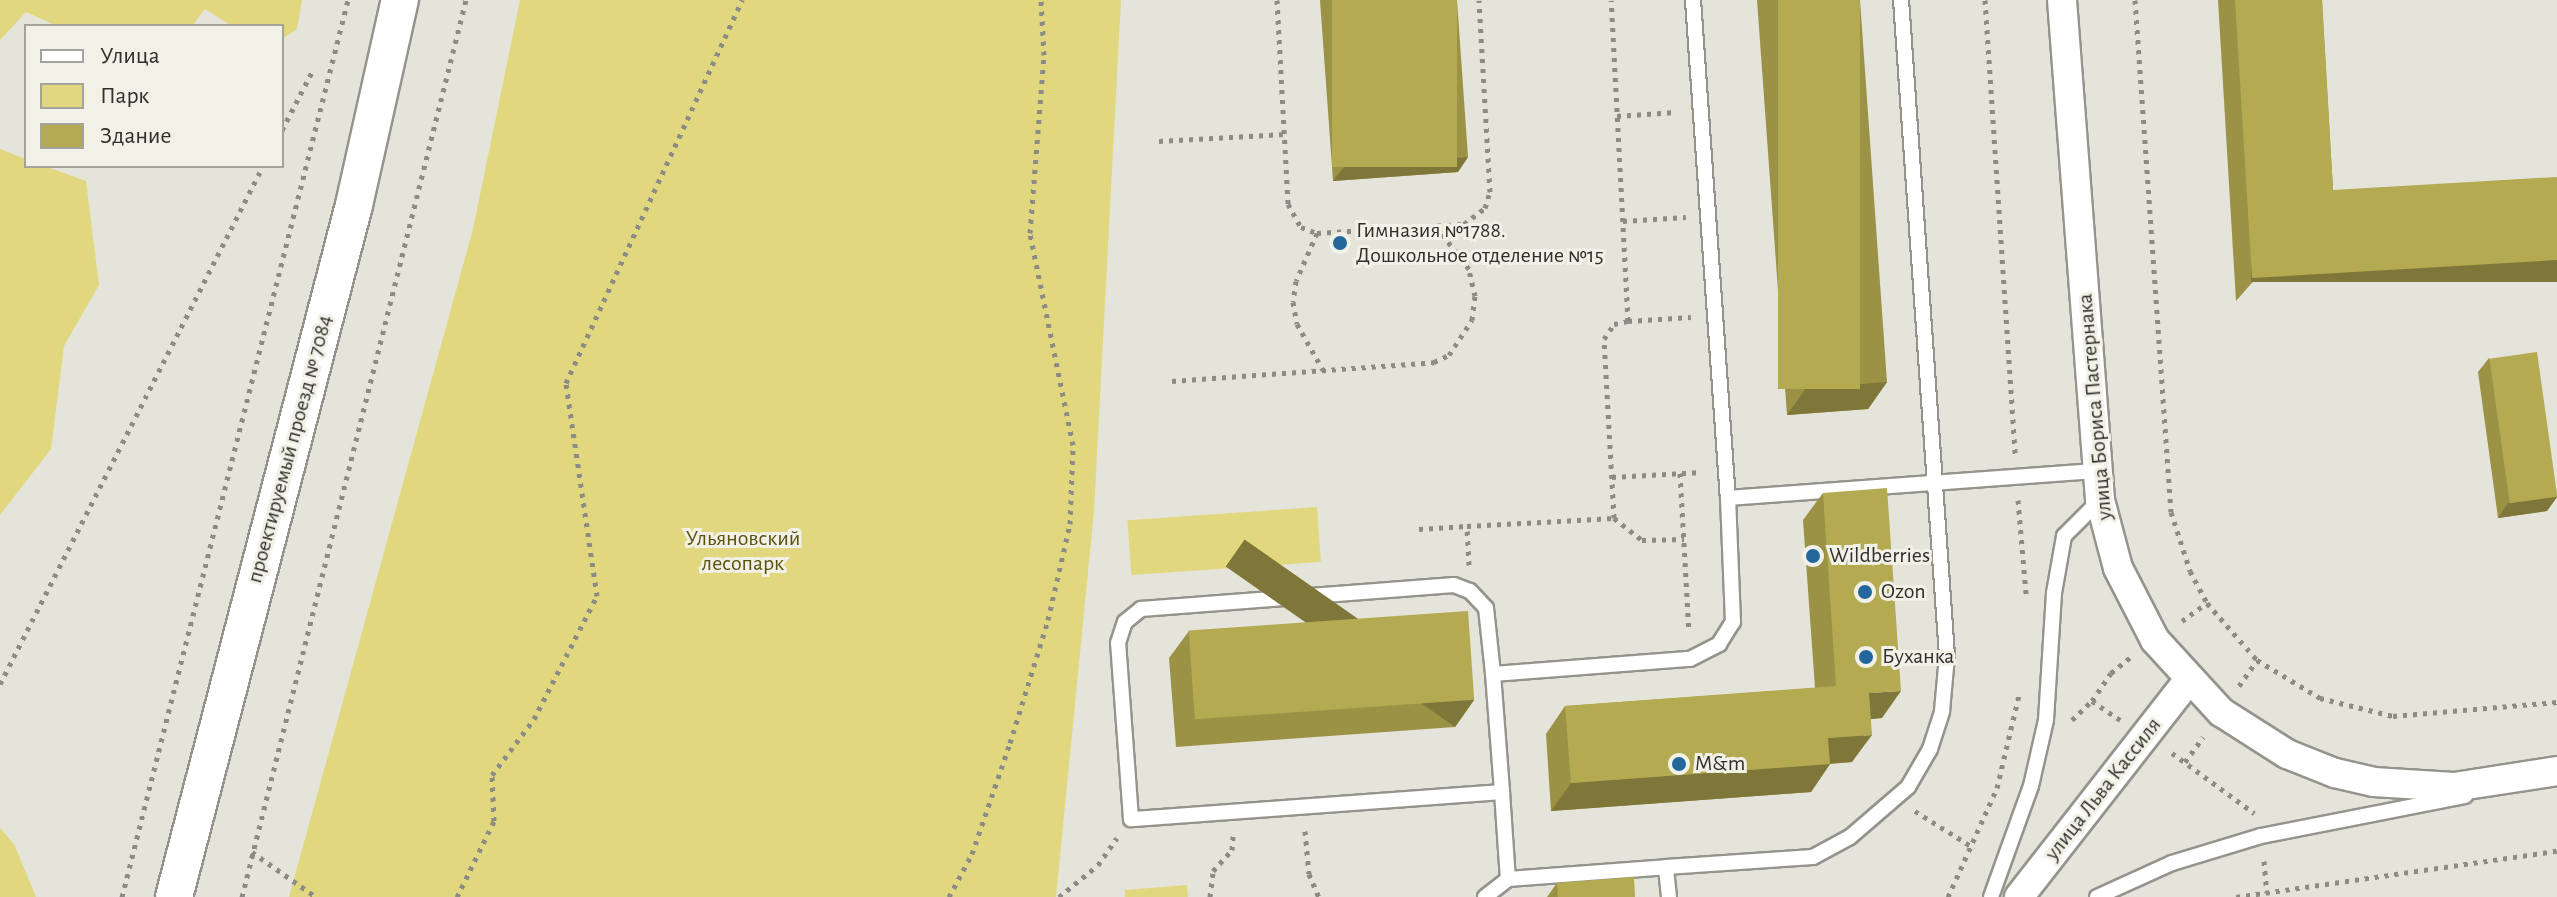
<!DOCTYPE html>
<meta charset="utf-8">
<style>
body{margin:0}
#map{position:relative;width:2557px;height:897px;overflow:hidden;background:#e5e4da;font-family:"Alegreya Sans",sans-serif}
div>[style]{position:absolute}
[style*='--x']{left:calc(var(--x)*1px);top:calc(var(--y)*1px);width:calc(var(--w)*1px);rotate:calc(var(--a)*1deg)}
.green>*{inset:0;background:#e1d77e;transform-origin:0 0}
.path>*{height:5px;margin-top:-2.5px;transform-origin:0;background:repeating-linear-gradient(90deg,#8c8b85 0 4px,transparent 0 10px)}
.roads{filter:drop-shadow(2px 0 #95948c) drop-shadow(-2px 0 #95948c) drop-shadow(0 2px #95948c) drop-shadow(0 -2px #95948c)}
.service>*{height:14px;margin:-7px;padding:0 7px;transform-origin:7px;border-radius:7px;background:#fff}
.minor>*{height:28px;margin:-14px;padding:0 14px;transform-origin:14px;border-radius:14px;background:#fff}
.tertiary>*{height:36px;margin:-18px;padding:0 18px;transform-origin:18px;border-radius:18px;background:#fff}
.wall>*{inset:0;background:#9b9246}
.shaded-wall>*{inset:0;background:#7e7739;transform-origin:0 0}
.building>*{inset:0;background:#b4aa51;transform-origin:0 0}
.dots>*{width:22px;height:22px;translate:-50% -50%;box-sizing:border-box;border:4px solid #f2f1e7;border-radius:50%}
span{translate:-50% -50%;white-space:nowrap;text-align:center;line-height:1.15;-webkit-text-stroke:6px #f2f1e7;paint-order:stroke}
.poi-label{font-size:22px;color:#302f2c}
.left{translate:0 -50%;text-align:left}
.street-label{font-size:22px;color:#302f2c}
.park-label{font-size:22px;color:#5a520c}
.legend{position:absolute;left:24px;top:24px;width:260px;height:144px;box-sizing:border-box;background:#f2f1e7;border:2px solid #a4a39c;margin:0;padding:10px 14px;list-style:none;font-size:24px;color:#302f2c}
.legend li{display:flex;align-items:center;gap:16px;height:40px}
.legend b{width:40px;border:2px solid #a4a39c}
</style>
<div id="map">
<div class="green">
<i style="clip-path:polygon(0 0,302px 0,297px 29px,282px 39px,282px 26px,232px 26px,205px 9px,192px 26px,57px 26px,26px 12px,0 40px)"></i>
<i style="clip-path:polygon(520px 0,1121px 0,1094px 511px,1056px 897px,289px 897px,473px 229px)"></i>
<i style="clip-path:polygon(0 149px,26px 159px,26px 166px,44px 166px,86px 181px,99px 285px,64px 346px,51px 449px,0 515px)"></i>
<i style="left:1317px;top:507px;width:55px;height:190px;rotate:86deg"></i>
<i style="clip-path:polygon(0 828px,14px 844px,36px 897px,0 897px)"></i>
<i style="clip-path:polygon(1187px 885px,1188px 897px,1125px 897px,1125px 890px)"></i>
</div>
<div class="path">
<i style="--x:1277;--y:0;--w:204;--a:86.9"></i>
<i style="--x:1288;--y:204;--w:26;--a:61"></i>
<i style="--x:1301;--y:227;--w:17;--a:21"></i>
<i style="--x:1317;--y:233;--w:147;--a:-3.5"></i>
<i style="--x:1464;--y:224;--w:26;--a:-37"></i>
<i style="--x:1485;--y:208;--w:17;--a:-73"></i>
<i style="--x:1490;--y:192;--w:192;--a:-93.3"></i>
<i style="--x:1985;--y:0;--w:455;--a:86.2"></i>
<i style="--x:2135;--y:0;--w:513;--a:85.98"></i>
<i style="--x:2171;--y:512;--w:62;--a:72.1"></i>
<i style="--x:2190;--y:571;--w:36;--a:62"></i>
<i style="--x:2207;--y:603;--w:76;--a:48.7"></i>
<i style="--x:2257;--y:660;--w:74;--a:31.1"></i>
<i style="--x:2320;--y:698;--w:75;--a:13.9"></i>
<i style="--x:2393;--y:716;--w:165;--a:-4.9"></i>
<i style="--x:1617;--y:116;--w:59;--a:-3.9"></i>
<i style="--x:282;--y:130;--w:65;--a:-62.7"></i>
<i style="--x:1159;--y:141;--w:126;--a:-3.2"></i>
<i style="--x:1623;--y:221;--w:63;--a:-3.6"></i>
<i style="--x:1317;--y:233;--w:52;--a:113.6"></i>
<i style="--x:1296;--y:281;--w:21;--a:98"></i>
<i style="--x:1293;--y:302;--w:22;--a:80"></i>
<i style="--x:1297;--y:324;--w:53;--a:60.5"></i>
<i style="--x:1628;--y:321;--w:63;--a:-3.6"></i>
<i style="--x:1172;--y:381;--w:263;--a:-4.1"></i>
<i style="--x:1434;--y:362;--w:17;--a:-25"></i>
<i style="--x:1449;--y:355;--w:42;--a:-56.7"></i>
<i style="--x:1472;--y:320;--w:24;--a:-83"></i>
<i style="--x:1475;--y:296;--w:28;--a:-103"></i>
<i style="--x:1469;--y:269;--w:54;--a:-127.5"></i>
<i style="--x:1680;--y:473;--w:159;--a:86.8"></i>
<i style="--x:1612;--y:477;--w:90;--a:-3.2"></i>
<i style="--x:2018;--y:500;--w:94;--a:85.1"></i>
<i style="--x:1614;--y:518;--w:36;--a:38"></i>
<i style="--x:1642;--y:540;--w:42;--a:-1.4"></i>
<i style="--x:1419;--y:529;--w:48;--a:-3.6"></i>
<i style="--x:1469;--y:565;--w:39;--a:-93"></i>
<i style="--x:1467;--y:526;--w:147;--a:-3.1"></i>
<i style="--x:1614;--y:518;--w:179;--a:-93.2"></i>
<i style="--x:1604;--y:339;--w:18;--a:-56"></i>
<i style="--x:1614;--y:324;--w:14;--a:-12"></i>
<i style="--x:1628;--y:321;--w:321;--a:-93"></i>
<i style="--x:2182;--y:621;--w:31;--a:-36"></i>
<i style="--x:0;--y:684;--w:581;--a:-63.08"></i>
<i style="--x:2239;--y:686;--w:32;--a:-55"></i>
<i style="--x:2092;--y:701;--w:34;--a:-56"></i>
<i style="--x:2111;--y:673;--w:26;--a:-39"></i>
<i style="--x:2072;--y:720;--w:28;--a:-44"></i>
<i style="--x:2092;--y:701;--w:34;--a:34"></i>
<i style="--x:2172;--y:753;--w:102;--a:36.2"></i>
<i style="--x:2185;--y:762;--w:31;--a:-54"></i>
<i style="--x:1915;--y:811;--w:70;--a:32.1"></i>
<i style="--x:1305;--y:831;--w:43;--a:84.7"></i>
<i style="--x:1309;--y:874;--w:25;--a:67"></i>
<i style="--x:252;--y:852;--w:78;--a:35.1"></i>
<i style="--x:2264;--y:861;--w:32;--a:85"></i>
<i style="--x:122;--y:897;--w:925;--a:-75.86"></i>
<i style="--x:242;--y:897;--w:925;--a:-75.98"></i>
<i style="--x:457;--y:897;--w:85;--a:-64"></i>
<i style="--x:494;--y:821;--w:46;--a:-92.5"></i>
<i style="--x:492;--y:775;--w:70;--a:-53.1"></i>
<i style="--x:534;--y:719;--w:138;--a:-62.9"></i>
<i style="--x:597;--y:596;--w:215;--a:-98.3"></i>
<i style="--x:566;--y:383;--w:422;--a:-65.3"></i>
<i style="--x:949;--y:897;--w:49;--a:-61.9"></i>
<i style="--x:972;--y:854;--w:117;--a:-71.1"></i>
<i style="--x:1010;--y:743;--w:129;--a:-72.8"></i>
<i style="--x:1048;--y:620;--w:98;--a:-77.1"></i>
<i style="--x:1070;--y:524;--w:79;--a:-87.8"></i>
<i style="--x:1073;--y:445;--w:216;--a:-101.5"></i>
<i style="--x:1030;--y:233;--w:179;--a:-85.5"></i>
<i style="--x:1044;--y:55;--w:55;--a:-93.1"></i>
<i style="--x:1059;--y:897;--w:50;--a:-39.4"></i>
<i style="--x:1098;--y:865;--w:33;--a:-55"></i>
<i style="--x:1210;--y:897;--w:26;--a:-83"></i>
<i style="--x:1213;--y:871;--w:28;--a:-48"></i>
<i style="--x:1232;--y:850;--w:14;--a:-86"></i>
<i style="--x:1948;--y:897;--w:120;--a:-65.8"></i>
<i style="--x:1997;--y:788;--w:96;--a:-76.7"></i>
<i style="--x:2236;--y:897;--w:324;--a:-8.2"></i>
</div>
<div class="roads">
<div class="service">
<i style="--x:1693;--y:0;--w:499;--a:86"></i>
<i style="--x:1493;--y:674;--w:118;--a:85.6"></i>
<i style="--x:1502;--y:792;--w:372;--a:175.8"></i>
<i style="--x:1131;--y:819;--w:176;--a:-94.2"></i>
<i style="--x:1118;--y:643;--w:22;--a:-72"></i>
<i style="--x:1125;--y:622;--w:21;--a:-39"></i>
<i style="--x:1141;--y:609;--w:314;--a:-4.4"></i>
<i style="--x:1454;--y:585;--w:17;--a:21"></i>
<i style="--x:1470;--y:591;--w:23;--a:47"></i>
<i style="--x:1486;--y:608;--w:66;--a:83.9"></i>
<i style="--x:1493;--y:674;--w:198;--a:-4.4"></i>
<i style="--x:1690;--y:659;--w:33;--a:-27"></i>
<i style="--x:1719;--y:644;--w:26;--a:-58"></i>
<i style="--x:1733;--y:622;--w:124;--a:-92.3"></i>
<i style="--x:1728;--y:498;--w:371;--a:-4.2"></i>
<i style="--x:1502;--y:792;--w:87;--a:86.1"></i>
<i style="--x:1485;--y:897;--w:29;--a:-38"></i>
<i style="--x:1508;--y:879;--w:158;--a:-4.3"></i>
<i style="--x:1669;--y:897;--w:30;--a:-96"></i>
<i style="--x:1666;--y:867;--w:147;--a:-3.9"></i>
<i style="--x:1813;--y:857;--w:42;--a:-28.4"></i>
<i style="--x:1850;--y:837;--w:77;--a:-40.8"></i>
<i style="--x:1908;--y:787;--w:44;--a:-59.9"></i>
<i style="--x:1930;--y:749;--w:40;--a:-72"></i>
<i style="--x:1942;--y:711;--w:55;--a:-84.8"></i>
<i style="--x:1947;--y:656;--w:658;--a:-94.01"></i>
<i style="--x:1991;--y:897;--w:118;--a:-70.2"></i>
<i style="--x:2031;--y:786;--w:68;--a:-77.2"></i>
<i style="--x:2046;--y:720;--w:127;--a:-86.4"></i>
<i style="--x:2054;--y:593;--w:58;--a:-80"></i>
<i style="--x:2064;--y:536;--w:51;--a:-45"></i>
<i style="--x:2097;--y:897;--w:82;--a:-24.4"></i>
<i style="--x:2172;--y:863;--w:93;--a:-16.9"></i>
<i style="--x:2261;--y:836;--w:208;--a:-11.1"></i>
</div>
<div class="minor">
<i style="--x:2062;--y:0;--w:501;--a:85.65"></i>
<i style="--x:2100;--y:500;--w:70;--a:75.2"></i>
<i style="--x:2118;--y:568;--w:81;--a:62.8"></i>
<i style="--x:2155;--y:640;--w:98;--a:47.5"></i>
<i style="--x:2221;--y:712;--w:78;--a:32.5"></i>
<i style="--x:2287;--y:754;--w:52;--a:21.6"></i>
<i style="--x:2335;--y:773;--w:40;--a:13"></i>
<i style="--x:2374;--y:782;--w:80;--a:3.6"></i>
<i style="--x:2454;--y:787;--w:104;--a:-8.8"></i>
<i style="--x:2019;--y:897;--w:274;--a:-52"></i>
</div>
<div class="tertiary">
<i style="--x:174;--y:897;--w:715;--a:-75.42"></i>
<i style="--x:354;--y:205;--w:210;--a:-77.4"></i>
</div>
</div>
<div class="wall">
<i style="clip-path:polygon(1320px 0,1457px 0,1468px 157px,1458px 172px,1333px 181px)"></i>
<i style="clip-path:polygon(1757px 0,1860px 0,1887px 382px,1868px 409px,1787px 415px)"></i>
<i style="clip-path:polygon(2218px 0,2322px 0,2333px 190px,2236px 301px)"></i>
<i style="clip-path:polygon(2489px 358px,2557px 497px,2547px 511px,2498px 518px,2478px 372px)"></i>
<i style="clip-path:polygon(1823px 493px,1882px 718px,1871px 719px,1852px 762px,1830px 764px,1811px 792px,1551px 811px,1546px 734px,1565px 706px,1815px 688px,1803px 520px)"></i>
<i style="clip-path:polygon(1189px 631px,1474px 700px,1455px 727px,1176px 747px,1169px 658px)"></i>
<i style="clip-path:polygon(1557px 883px,1635px 897px,1547px 897px)"></i>
</div>
<div class="shaded-wall">
<i style="clip-path:polygon(1468px 157px,1458px 172px,1333px 181px,1344px 167px)"></i>
<i style="left:2557px;top:260px;width:22px;height:306px;rotate:90deg"></i>
<i style="clip-path:polygon(1887px 382px,1868px 409px,1787px 415px,1806px 388px)"></i>
<i style="clip-path:polygon(2557px 497px,2547px 511px,2498px 518px,2508px 503px)"></i>
<i style="clip-path:polygon(1901px 691px,1882px 718px,1850px 721px,1869px 693px)"></i>
<i style="left:1474px;top:700px;width:33px;height:280px;rotate:125deg"></i>
<i style="clip-path:polygon(1872px 735px,1852px 762px,1809px 765px,1828px 738px)"></i>
<i style="clip-path:polygon(1830px 764px,1811px 792px,1551px 811px,1571px 783px)"></i>
</div>
<div class="building">
<i style="left:1332px;top:0;width:125px;height:167px"></i>
<i style="left:1778px;top:0;width:82px;height:389px"></i>
<i style="clip-path:polygon(2235px 0,2322px 0,2333px 190px,2557px 177px,2557px 260px,2252px 278px)"></i>
<i style="left:2537px;top:352px;width:146px;height:48px;rotate:82deg"></i>
<i style="clip-path:polygon(1887px 488px,1901px 691px,1869px 693px,1872px 735px,1828px 738px,1830px 764px,1571px 783px,1565px 706px,1836px 686px,1823px 493px)"></i>
<i style="left:1468px;top:611px;width:89px;height:280px;rotate:86deg"></i>
<i style="clip-path:polygon(1634px 877px,1635px 897px,1558px 897px,1557px 883px)"></i>
</div>
<div class="dots">
<i style="left:1340px;top:243px;background:#24679c"></i>
<i style="left:1813px;top:556px;background:#24679c"></i>
<i style="left:1865px;top:592px;background:#24679c"></i>
<i style="left:1866px;top:657px;background:#24679c"></i>
<i style="left:1679px;top:764px;background:#24679c"></i>
</div>
<div class="poi-label">
<span class="left" style="left:1356px;top:243px">Гимназия №1788.<br>Дошкольное отделение №15</span>
<span class="left" style="left:1829px;top:556px">Wildberries</span>
<span class="left" style="left:1881px;top:592px">Ozon</span>
<span class="left" style="left:1882px;top:657px">Буханка</span>
<span class="left" style="left:1695px;top:764px">M&amp;m</span>
</div>
<div class="street-label">
<span style="left:2095px;top:407px;rotate:-95deg">улица Бориса Пастернака</span>
<span style="left:290px;top:449px;rotate:-75deg">проектируемый проезд № 7084</span>
<span style="left:2103px;top:789px;rotate:-52deg">улица Льва Кассиля</span>
</div>
<div class="park-label">
<span style="left:743px;top:551px">Ульяновский<br>лесопарк</span>
</div>
<ul class="legend">
<li><b style="height:10px;background:#fff"></b>Улица</li>
<li><b style="height:22px;background:#e1d77e"></b>Парк</li>
<li><b style="height:22px;background:#b4aa51"></b>Здание</li>
</ul>
</div>
